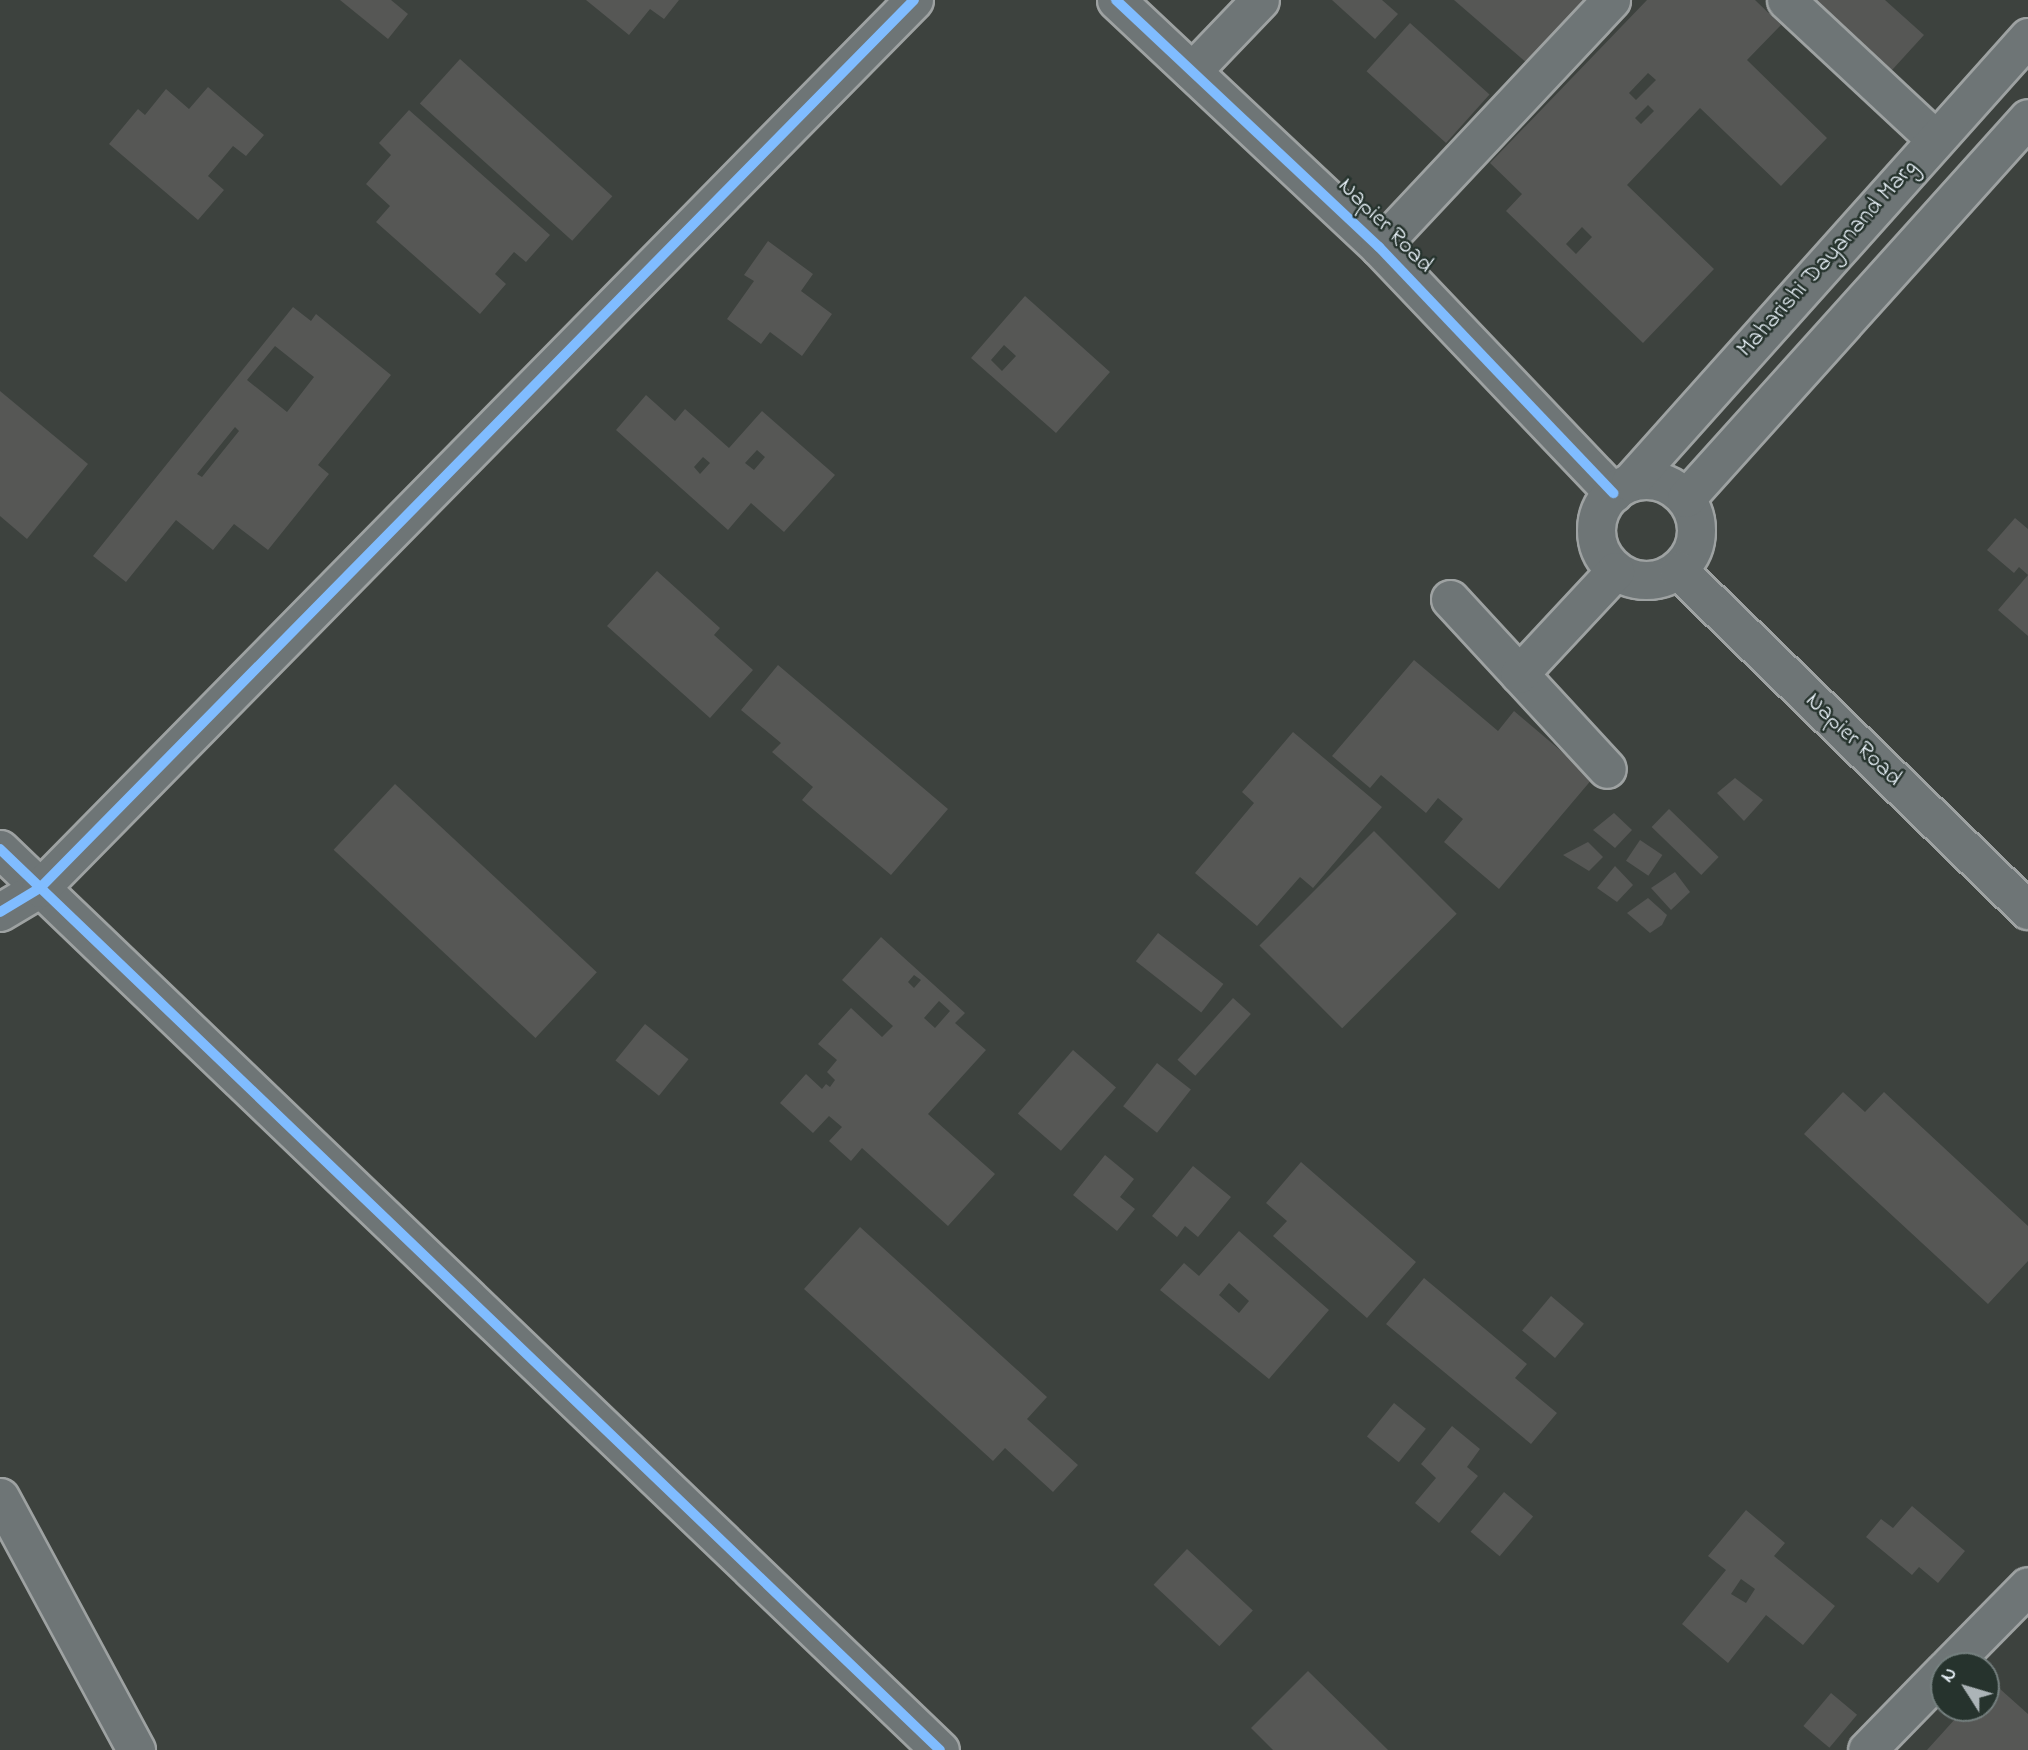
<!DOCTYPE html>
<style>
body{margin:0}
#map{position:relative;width:2028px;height:1750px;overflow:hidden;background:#3d423e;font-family:"Indie Flower",sans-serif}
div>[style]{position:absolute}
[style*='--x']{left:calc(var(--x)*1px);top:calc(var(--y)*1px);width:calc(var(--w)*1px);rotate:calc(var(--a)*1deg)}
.building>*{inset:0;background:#565755;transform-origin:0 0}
.roads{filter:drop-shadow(2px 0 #9ea2a2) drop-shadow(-2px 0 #9ea2a2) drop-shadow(0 2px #9ea2a2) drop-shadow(0 -2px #9ea2a2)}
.minor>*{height:37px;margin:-18.5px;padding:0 18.5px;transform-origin:18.5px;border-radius:18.5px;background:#6e7576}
.minor>.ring{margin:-18.5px;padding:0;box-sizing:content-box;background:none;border:37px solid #6e7576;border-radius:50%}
.cycleway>*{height:10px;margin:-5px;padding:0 5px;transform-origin:5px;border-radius:5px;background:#80bcff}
span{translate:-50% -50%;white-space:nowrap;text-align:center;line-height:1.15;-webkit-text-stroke:5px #26332d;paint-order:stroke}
.street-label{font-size:24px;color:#e8f1f8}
.north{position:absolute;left:1930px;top:1652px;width:70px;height:70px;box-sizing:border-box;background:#26332d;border:2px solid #747f7e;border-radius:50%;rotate:307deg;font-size:19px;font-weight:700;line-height:28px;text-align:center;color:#e8f1f8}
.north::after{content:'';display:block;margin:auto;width:24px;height:32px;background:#acb4b7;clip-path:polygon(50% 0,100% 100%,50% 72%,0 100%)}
</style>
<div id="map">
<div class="building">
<i style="clip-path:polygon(340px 0,391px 0,408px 14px,388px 39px)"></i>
<i style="clip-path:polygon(586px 0,679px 0,664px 19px,650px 9px,629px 35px)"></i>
<i style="clip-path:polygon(1332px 0,1382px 0,1398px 14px,1375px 39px)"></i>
<i style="clip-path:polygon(1454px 0,1598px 0,1536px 71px)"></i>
<i style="clip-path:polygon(evenodd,1647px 0,1755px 0,1781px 25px,1747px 60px,1827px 138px,1781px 186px,1700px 108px,1627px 185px,1714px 269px,1643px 343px,1506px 211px,1522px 194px,1490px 163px,1647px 0,1648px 73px,1656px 80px,1636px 100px,1629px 93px,1648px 73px,1647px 0,1648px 105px,1654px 111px,1641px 124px,1635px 118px,1648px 105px,1647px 0,1582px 227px,1592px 237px,1576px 254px,1566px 244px,1582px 227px)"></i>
<i style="clip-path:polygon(1792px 0,1885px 0,1924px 35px,1882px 81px)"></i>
<i style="left:1410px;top:23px;width:107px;height:65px;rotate:42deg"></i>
<i style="left:460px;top:59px;width:205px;height:60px;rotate:42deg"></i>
<i style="clip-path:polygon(208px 87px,264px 135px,246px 156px,233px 146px,208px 176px,224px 190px,198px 220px,109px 144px,138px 109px,145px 115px,166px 89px,189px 109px)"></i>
<i style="clip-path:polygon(409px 110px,550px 235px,526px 262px,514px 252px,495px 274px,506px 284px,480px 314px,376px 222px,390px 206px,366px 184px,391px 155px,379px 143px)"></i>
<i style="clip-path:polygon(768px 241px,813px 274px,801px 291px,832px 314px,802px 356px,770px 332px,761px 344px,727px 319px,754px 281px,744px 275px)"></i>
<i style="clip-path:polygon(evenodd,1025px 296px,1110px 372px,1056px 433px,971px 358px,1025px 296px,1004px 345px,1016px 356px,1002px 371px,991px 360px,1004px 345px)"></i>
<i style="clip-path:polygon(evenodd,293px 307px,311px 321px,316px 314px,391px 375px,318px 465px,329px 474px,268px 550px,234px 524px,213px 550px,176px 520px,126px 582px,93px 556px,293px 307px,275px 346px,314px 377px,287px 412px,247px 380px,275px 346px,293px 307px,235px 427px,239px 431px,202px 477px,197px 474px,235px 427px)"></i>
<i style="clip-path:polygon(0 391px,88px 464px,27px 539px,0 516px)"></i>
<i style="clip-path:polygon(evenodd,646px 395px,675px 421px,685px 409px,729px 448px,762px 411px,835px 475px,784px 532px,751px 503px,728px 530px,616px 430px,646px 395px,757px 450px,765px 457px,754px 470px,745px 463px,757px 450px,646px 395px,703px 457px,710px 463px,700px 474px,694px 467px,703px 457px)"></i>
<i style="clip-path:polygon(2015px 518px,2028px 529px,2028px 575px,2019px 567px,2014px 573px,1987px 550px)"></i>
<i style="clip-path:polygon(657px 571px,720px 628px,714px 635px,753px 670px,710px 718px,607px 626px)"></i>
<i style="clip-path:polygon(2028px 575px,2028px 636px,1998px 610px)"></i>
<i style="clip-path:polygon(1414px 660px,1498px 731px,1514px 711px,1593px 778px,1499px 889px,1444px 842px,1463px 819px,1438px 798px,1426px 813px,1381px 775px,1370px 788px,1332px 756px)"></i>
<i style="clip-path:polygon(778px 665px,948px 809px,891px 875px,802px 800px,813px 787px,772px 752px,781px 743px,741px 710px)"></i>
<i style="clip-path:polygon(1293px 732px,1382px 807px,1313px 888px,1300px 877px,1257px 926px,1195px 873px,1254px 803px,1242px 792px)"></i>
<i style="clip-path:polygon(1735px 778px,1763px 800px,1744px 821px,1717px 793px)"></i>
<i style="left:395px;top:784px;width:276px;height:90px;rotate:43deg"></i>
<i style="left:1669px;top:809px;width:69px;height:25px;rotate:44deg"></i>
<i style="clip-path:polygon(1614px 813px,1632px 830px,1615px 848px,1593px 830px)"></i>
<i style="left:1374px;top:831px;width:117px;height:162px;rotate:45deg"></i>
<i style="left:1640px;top:840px;width:27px;height:25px;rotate:34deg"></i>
<i style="clip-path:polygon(1588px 842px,1603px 857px,1589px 871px,1563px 855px)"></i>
<i style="clip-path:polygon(1615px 866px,1633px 885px,1617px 902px,1597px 888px)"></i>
<i style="clip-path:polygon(1675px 872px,1690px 892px,1671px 910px,1651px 888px)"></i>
<i style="clip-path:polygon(1648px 898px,1667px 915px,1662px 925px,1650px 933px,1627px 913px)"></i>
<i style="left:1158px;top:933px;width:83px;height:36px;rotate:38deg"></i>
<i style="clip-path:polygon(evenodd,881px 937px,965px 1013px,955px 1023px,986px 1050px,928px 1114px,995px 1174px,948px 1226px,862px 1148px,851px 1161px,829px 1141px,842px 1127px,829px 1116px,813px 1133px,780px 1103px,806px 1074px,822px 1089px,826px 1084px,830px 1087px,835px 1080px,827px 1072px,837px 1060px,818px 1044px,851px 1008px,882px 1037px,893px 1026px,842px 980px,881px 937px,914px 975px,921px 980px,914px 988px,908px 982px,914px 975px,881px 937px,939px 1001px,950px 1011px,935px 1028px,924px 1018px,939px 1001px)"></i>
<i style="left:1233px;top:998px;width:24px;height:83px;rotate:42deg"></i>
<i style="left:645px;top:1024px;width:56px;height:47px;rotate:39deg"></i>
<i style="left:1073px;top:1050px;width:57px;height:84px;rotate:41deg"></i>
<i style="left:1157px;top:1063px;width:43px;height:55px;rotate:38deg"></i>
<i style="clip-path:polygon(1843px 1092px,1865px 1112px,1884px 1092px,2028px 1226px,2028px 1261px,1988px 1304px,1804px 1134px)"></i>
<i style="clip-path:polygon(1105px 1155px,1134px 1179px,1120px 1197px,1135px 1209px,1117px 1231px,1073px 1195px)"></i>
<i style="clip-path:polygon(1301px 1162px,1416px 1262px,1367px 1318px,1273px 1236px,1287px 1221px,1266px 1203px)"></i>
<i style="clip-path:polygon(1193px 1166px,1231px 1197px,1198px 1237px,1185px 1226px,1177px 1237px,1152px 1216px)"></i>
<i style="clip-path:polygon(860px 1227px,1047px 1397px,1027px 1419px,1078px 1465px,1053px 1492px,1005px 1448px,993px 1461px,804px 1289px)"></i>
<i style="clip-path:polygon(evenodd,1239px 1231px,1329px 1310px,1269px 1379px,1160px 1290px,1184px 1263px,1199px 1276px,1239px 1231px,1229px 1283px,1249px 1301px,1239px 1313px,1219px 1295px,1229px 1283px)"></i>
<i style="clip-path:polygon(1424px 1278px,1527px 1364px,1515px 1378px,1557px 1413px,1531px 1444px,1386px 1324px)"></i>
<i style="left:1551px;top:1296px;width:43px;height:45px;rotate:40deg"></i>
<i style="left:1394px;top:1403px;width:41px;height:43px;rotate:39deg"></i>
<i style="clip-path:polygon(1452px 1426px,1480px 1449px,1467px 1467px,1478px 1476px,1439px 1523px,1415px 1503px,1436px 1478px,1421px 1464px)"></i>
<i style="left:1504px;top:1492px;width:38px;height:52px;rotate:40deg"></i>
<i style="clip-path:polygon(1912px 1506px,1965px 1551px,1938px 1583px,1919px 1567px,1912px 1575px,1866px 1537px,1881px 1519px,1893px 1528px)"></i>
<i style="clip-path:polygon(evenodd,1746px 1510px,1785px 1543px,1774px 1556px,1835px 1606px,1803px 1645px,1766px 1615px,1728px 1663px,1682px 1624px,1726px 1570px,1708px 1556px,1746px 1510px,1741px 1579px,1755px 1589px,1746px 1603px,1731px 1594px,1741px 1579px)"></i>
<i style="left:1187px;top:1549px;width:90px;height:49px;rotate:43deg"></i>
<i style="clip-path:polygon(1308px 1671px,1388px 1750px,1273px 1750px,1251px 1728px)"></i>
<i style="clip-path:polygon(1990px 1680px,2028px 1714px,2028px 1750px,1927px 1750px,1965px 1708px,1986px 1708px,1986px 1684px)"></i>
<i style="left:1831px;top:1693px;width:34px;height:43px;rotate:40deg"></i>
</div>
<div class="roads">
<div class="minor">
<i style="--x:1116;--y:0;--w:361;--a:43.2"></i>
<i style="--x:1379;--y:247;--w:340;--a:46.4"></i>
<i style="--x:1786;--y:0;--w:204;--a:43"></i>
<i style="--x:1192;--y:71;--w:98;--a:-46.2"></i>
<i style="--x:1379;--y:247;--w:339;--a:-46.8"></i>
<i class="ring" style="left:1596px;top:480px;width:63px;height:63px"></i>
<i style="--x:1630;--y:482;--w:597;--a:-48.19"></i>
<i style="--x:1686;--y:498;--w:511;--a:-48.01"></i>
<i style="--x:1678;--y:570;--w:488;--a:44.2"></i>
<i style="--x:1450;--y:599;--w:231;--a:47.3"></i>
<i style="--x:1519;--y:674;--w:141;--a:-47"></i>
<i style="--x:0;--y:849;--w:1302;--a:43.79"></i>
<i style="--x:0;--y:912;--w:47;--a:-31"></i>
<i style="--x:40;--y:888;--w:1246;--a:-45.46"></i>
<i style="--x:0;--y:1497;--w:287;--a:61.7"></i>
<i style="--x:1949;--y:1666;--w:112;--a:-45.4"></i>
<i style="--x:1867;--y:1750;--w:110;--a:-45.7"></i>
</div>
</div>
<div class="cycleway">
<i style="--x:1116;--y:0;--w:361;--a:43.2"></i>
<i style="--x:1379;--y:247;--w:340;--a:46.4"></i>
<i style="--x:0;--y:849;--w:1302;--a:43.79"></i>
<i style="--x:0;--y:912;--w:47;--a:-31"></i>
<i style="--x:40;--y:888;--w:1246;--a:-45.46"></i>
</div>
<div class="street-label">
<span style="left:1385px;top:226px;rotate:45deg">Napier Road</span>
<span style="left:1828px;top:259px;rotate:-48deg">Maharishi Dayanand Marg</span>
<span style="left:1853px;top:740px;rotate:44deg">Napier Road</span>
</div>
<div class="north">N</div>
</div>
